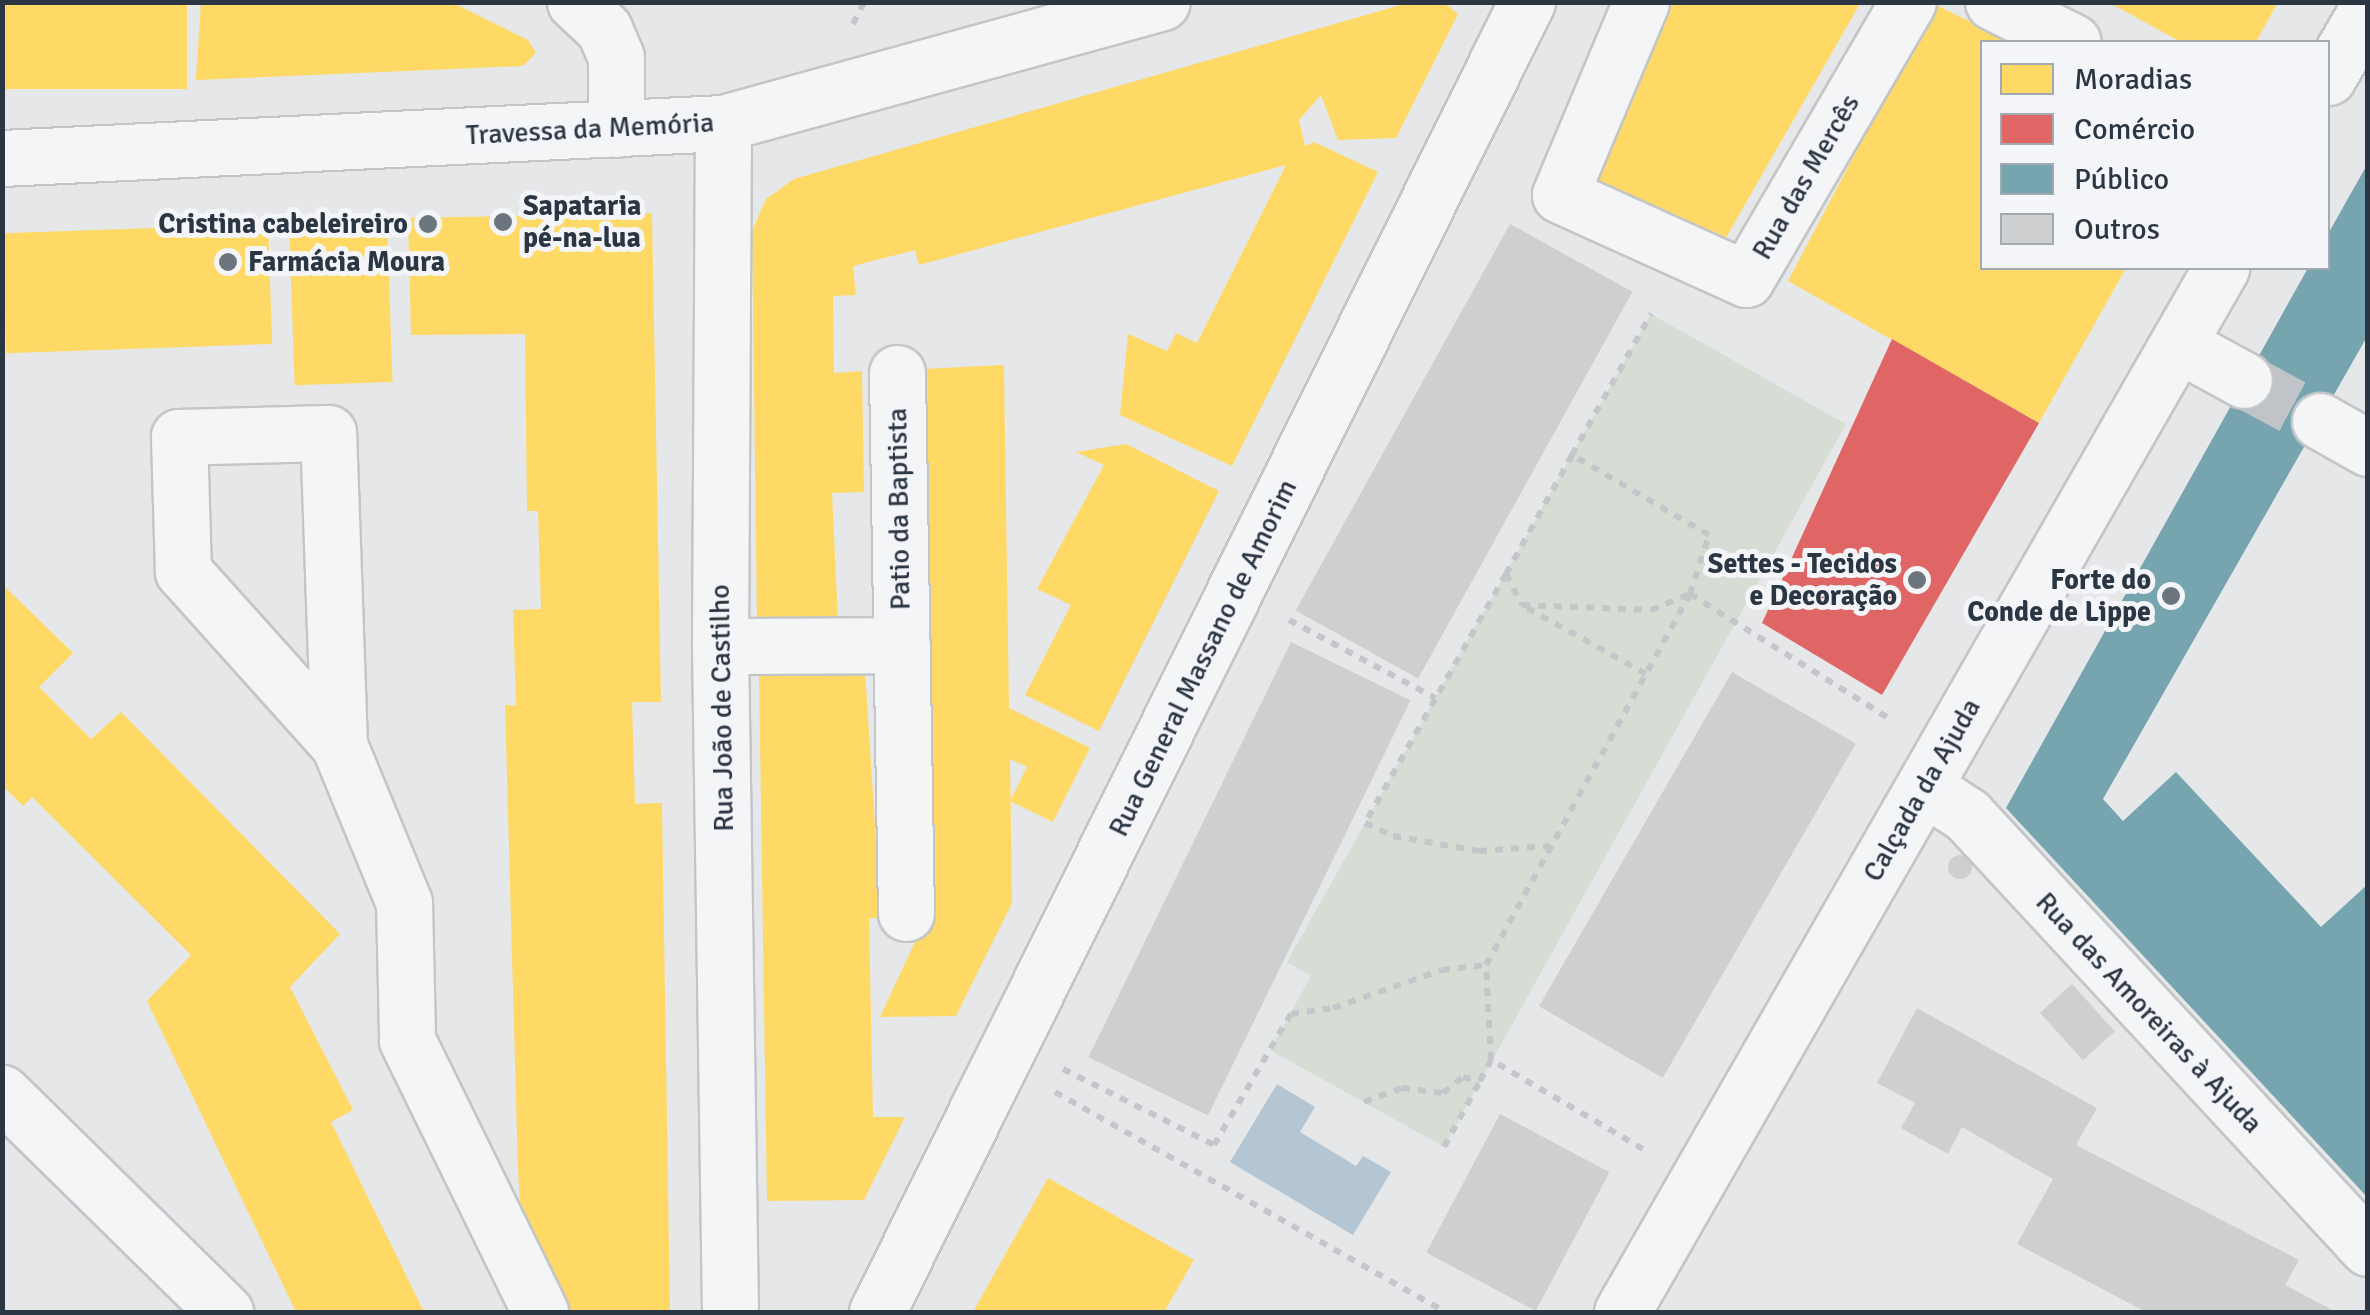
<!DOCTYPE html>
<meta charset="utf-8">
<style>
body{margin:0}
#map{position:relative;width:2370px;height:1315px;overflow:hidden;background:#e5e7e9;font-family:Signika,sans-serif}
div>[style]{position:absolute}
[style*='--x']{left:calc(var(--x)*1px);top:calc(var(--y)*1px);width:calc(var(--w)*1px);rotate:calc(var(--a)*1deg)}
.green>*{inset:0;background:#d6ddd5}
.water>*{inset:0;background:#b4c6d3}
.homes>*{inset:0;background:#ffd966;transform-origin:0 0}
.shops>*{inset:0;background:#e06666}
.public>*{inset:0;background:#76a5af}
.building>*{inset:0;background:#cdcfd1;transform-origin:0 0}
.round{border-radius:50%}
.minor-tunnel>*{height:55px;margin-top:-27.5px;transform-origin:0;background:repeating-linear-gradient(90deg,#c0c4c8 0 55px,transparent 0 83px)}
.path>*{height:6px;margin-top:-3px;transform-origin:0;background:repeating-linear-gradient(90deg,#c4c6c9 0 8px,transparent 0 16px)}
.roads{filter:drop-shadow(2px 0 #c3c5c7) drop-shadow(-2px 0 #c3c5c7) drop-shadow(0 2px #c3c5c7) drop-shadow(0 -2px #c3c5c7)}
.minor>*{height:55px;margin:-27.5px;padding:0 27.5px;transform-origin:27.5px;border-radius:27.5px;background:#f4f5f6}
.dots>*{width:28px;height:28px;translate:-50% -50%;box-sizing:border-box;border:5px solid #f3f5f8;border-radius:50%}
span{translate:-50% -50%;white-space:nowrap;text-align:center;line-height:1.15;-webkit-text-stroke:10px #f3f5f8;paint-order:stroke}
.street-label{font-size:28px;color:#2b3643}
.poi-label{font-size:28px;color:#2b3643;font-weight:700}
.left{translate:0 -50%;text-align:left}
.right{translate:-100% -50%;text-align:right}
.frame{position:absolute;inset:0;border:5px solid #2b3643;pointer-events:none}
.legend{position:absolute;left:1980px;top:40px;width:350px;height:230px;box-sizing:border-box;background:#f3f5f8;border:2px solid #a3a9b0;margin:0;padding:12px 18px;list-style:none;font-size:30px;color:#2b3643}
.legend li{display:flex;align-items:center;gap:20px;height:50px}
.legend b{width:50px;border:2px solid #a3a9b0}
</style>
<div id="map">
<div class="green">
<i style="clip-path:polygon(1651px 314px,1846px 424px,1444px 1147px,1270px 1050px,1311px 976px,1287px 962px)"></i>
</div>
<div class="water">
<i style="clip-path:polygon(1277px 1084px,1315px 1107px,1300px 1132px,1356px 1166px,1363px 1156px,1391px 1172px,1353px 1235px,1230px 1162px)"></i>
</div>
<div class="homes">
<i style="left:2px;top:2px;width:185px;height:87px"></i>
<i style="clip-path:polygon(201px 2px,451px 2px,528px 40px,536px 53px,523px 66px,196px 80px)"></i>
<i style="clip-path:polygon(1411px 2px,1443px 2px,1458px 14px,1396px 138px,1338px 140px,1321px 95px,1299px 120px,1305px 146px,1314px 142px,1378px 172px,1232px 466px,1120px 415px,1128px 334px,1167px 351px,1176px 333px,1197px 343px,1286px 165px,919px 265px,915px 250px,853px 266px,856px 295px,833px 296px,834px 373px,862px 371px,864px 492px,832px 493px,838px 621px,757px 620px,752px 231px,766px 199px,794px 179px)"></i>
<i style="clip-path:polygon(1667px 2px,1861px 2px,1724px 241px,1596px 181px)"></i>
<i style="clip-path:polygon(2108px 2px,2278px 2px,2256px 42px,2181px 42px)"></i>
<i style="clip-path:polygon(1934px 4px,2012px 42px,1982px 42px,1982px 268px,2126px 268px,2039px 423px,1788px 281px)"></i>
<i style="clip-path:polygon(652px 213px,661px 702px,632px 702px,635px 804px,662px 803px,670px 1312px,559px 1312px,523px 1251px,518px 1171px,505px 705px,516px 706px,513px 610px,541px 609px,538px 511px,527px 511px,525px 334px,411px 335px,408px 218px)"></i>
<i style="left:387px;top:222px;width:160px;height:98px;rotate:88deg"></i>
<i style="left:268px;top:224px;width:120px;height:266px;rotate:88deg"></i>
<i style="clip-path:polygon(1004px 365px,1009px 708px,1090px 748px,1053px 822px,1010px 801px,1027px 767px,1010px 759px,1012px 903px,956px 1016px,880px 1017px,927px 916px,922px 369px)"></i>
<i style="clip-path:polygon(1126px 444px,1219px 491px,1099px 731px,1025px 695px,1071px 605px,1037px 589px,1104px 465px,1076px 452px)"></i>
<i style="clip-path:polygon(2px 584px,73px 653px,39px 687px,91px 739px,121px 712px,340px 934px,290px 987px,353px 1110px,331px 1122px,424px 1312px,296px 1312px,147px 1001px,191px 955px,32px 797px,23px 806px,2px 785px)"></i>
<i style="clip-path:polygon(865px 672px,881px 918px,869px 918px,873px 1117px,905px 1117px,864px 1200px,767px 1201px,759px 674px)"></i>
<i style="clip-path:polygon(1048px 1178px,1194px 1260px,1164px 1312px,973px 1312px)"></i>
</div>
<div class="shops">
<i style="clip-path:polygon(1892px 339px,2039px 423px,1882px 695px,1762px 623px)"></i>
</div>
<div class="public">
<i style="clip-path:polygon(2368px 163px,2368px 335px,2103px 799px,2123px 821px,2176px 772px,2321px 927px,2368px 884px,2368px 1198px,2006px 808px,2308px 268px,2328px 268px,2328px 234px)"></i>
</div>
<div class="building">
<i style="left:1510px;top:224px;width:140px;height:442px;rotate:29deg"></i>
<i style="left:1291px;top:642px;width:133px;height:462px;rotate:26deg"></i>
<i style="left:1732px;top:672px;width:143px;height:386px;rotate:30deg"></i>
<i class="round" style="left:1948px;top:855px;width:24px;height:24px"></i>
<i style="left:2072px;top:984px;width:64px;height:43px;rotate:48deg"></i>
<i style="clip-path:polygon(1917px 1008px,2097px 1108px,2076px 1145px,2299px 1260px,2285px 1285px,2336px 1312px,2146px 1312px,2017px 1244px,2053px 1179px,1962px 1127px,1948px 1154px,1901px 1128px,1915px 1103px,1877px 1083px)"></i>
<i style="left:1500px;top:1114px;width:124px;height:157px;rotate:28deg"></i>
</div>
<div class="minor-tunnel">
<i style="--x:2244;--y:380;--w:86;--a:28.3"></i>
</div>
<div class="path">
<i style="--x:853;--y:24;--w:25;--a:-63"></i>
<i style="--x:1572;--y:455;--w:136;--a:119"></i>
<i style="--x:1506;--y:574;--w:35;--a:63"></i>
<i style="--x:1522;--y:605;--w:129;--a:2.2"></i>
<i style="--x:1651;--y:610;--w:42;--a:-22.3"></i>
<i style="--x:1690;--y:594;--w:62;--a:-72.1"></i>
<i style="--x:1709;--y:535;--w:159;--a:-149.7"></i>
<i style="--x:1572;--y:455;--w:162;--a:-60.7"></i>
<i style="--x:1506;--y:574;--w:286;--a:119.5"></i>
<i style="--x:1365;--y:823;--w:31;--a:25"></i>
<i style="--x:1393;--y:836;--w:87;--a:9.9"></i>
<i style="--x:1479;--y:851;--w:71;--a:-4"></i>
<i style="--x:1527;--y:608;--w:136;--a:29"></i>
<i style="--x:1289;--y:620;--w:166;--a:28.1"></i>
<i style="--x:1063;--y:1069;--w:169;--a:26.7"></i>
<i style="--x:1214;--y:1145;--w:152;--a:-59.6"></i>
<i style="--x:1291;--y:1014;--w:42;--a:-8.1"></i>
<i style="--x:1333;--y:1008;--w:115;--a:-19.2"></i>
<i style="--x:1442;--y:970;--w:44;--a:-6.5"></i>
<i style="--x:1055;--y:1092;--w:448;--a:29.4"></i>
<i style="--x:1364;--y:1102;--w:40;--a:-20.2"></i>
<i style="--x:1402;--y:1088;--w:41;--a:7"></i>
<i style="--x:1443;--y:1093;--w:26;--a:-39"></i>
<i style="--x:1463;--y:1077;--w:17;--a:13"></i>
<i style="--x:1480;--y:1081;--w:24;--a:-62"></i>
<i style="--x:1444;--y:1147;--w:75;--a:-61.4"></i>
<i style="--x:1643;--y:1149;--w:176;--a:-149.6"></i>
<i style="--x:1491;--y:1060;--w:95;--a:-93"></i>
<i style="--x:1486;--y:965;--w:423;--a:-61.2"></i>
<i style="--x:1690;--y:594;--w:238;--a:32"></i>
</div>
<div class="roads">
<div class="minor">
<i style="--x:575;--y:2;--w:40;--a:43"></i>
<i style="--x:604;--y:29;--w:30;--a:67"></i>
<i style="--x:616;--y:57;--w:72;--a:90"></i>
<i style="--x:1641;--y:2;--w:209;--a:112.8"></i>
<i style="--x:1560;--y:195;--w:204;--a:24.3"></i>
<i style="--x:1746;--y:279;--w:321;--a:-59.7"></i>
<i style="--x:1993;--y:2;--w:89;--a:26.6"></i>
<i style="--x:2328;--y:77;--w:80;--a:-59.9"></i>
<i style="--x:723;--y:123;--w:523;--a:90.33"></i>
<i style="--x:720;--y:646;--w:666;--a:89.14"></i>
<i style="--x:2;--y:158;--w:722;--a:-2.78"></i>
<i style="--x:723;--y:123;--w:455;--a:-15.4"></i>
<i style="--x:2178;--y:344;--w:75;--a:28.6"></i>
<i style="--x:897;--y:373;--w:540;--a:89.05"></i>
<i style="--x:2320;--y:421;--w:55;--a:29.4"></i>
<i style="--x:720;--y:646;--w:182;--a:-0.3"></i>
<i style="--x:339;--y:745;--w:312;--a:-92"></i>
<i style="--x:328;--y:433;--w:149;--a:178.5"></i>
<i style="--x:179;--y:437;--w:134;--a:88.3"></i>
<i style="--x:183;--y:571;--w:234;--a:48.1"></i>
<i style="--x:339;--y:745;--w:171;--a:67.6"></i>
<i style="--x:404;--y:903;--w:137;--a:88.7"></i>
<i style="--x:407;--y:1040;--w:303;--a:63.9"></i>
<i style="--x:1924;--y:787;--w:51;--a:33.1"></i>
<i style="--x:1967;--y:815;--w:590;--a:47.2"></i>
<i style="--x:2;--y:1093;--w:313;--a:44.5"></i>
<i style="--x:877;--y:1312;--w:1462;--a:-63.61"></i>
<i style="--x:1622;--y:1312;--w:1204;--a:-60.15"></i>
</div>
</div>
<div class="dots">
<i style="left:503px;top:222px;background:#6c747d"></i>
<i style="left:428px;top:224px;background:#6c747d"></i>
<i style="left:228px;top:262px;background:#6c747d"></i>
<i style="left:1917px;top:580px;background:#6c747d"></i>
<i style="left:2171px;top:596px;background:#6c747d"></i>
</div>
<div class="street-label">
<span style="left:590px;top:129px;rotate:-3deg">Travessa da Memória</span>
<span style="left:1806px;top:177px;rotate:-60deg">Rua das Mercês</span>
<span style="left:899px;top:509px;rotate:-91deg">Patio da Baptista</span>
<span style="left:1203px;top:658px;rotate:-64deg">Rua General Massano de Amorim</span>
<span style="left:722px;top:708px;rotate:-91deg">Rua João de Castilho</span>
<span style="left:1922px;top:790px;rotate:-60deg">Calçada da Ajuda</span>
<span style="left:2149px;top:1013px;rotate:47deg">Rua das Amoreiras à Ajuda</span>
</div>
<div class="poi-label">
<span class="left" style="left:523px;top:222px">Sapataria<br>pé-na-lua</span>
<span class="right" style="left:408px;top:224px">Cristina cabeleireiro</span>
<span class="left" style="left:248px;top:262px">Farmácia Moura</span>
<span class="right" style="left:1897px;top:580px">Settes - Tecidos<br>e Decoração</span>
<span class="right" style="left:2151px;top:596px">Forte do<br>Conde de Lippe</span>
</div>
<div class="frame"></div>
<ul class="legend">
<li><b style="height:28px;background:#ffd966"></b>Moradias</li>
<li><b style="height:28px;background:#e06666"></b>Comércio</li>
<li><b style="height:28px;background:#76a5af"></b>Público</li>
<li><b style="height:28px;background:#cdcfd1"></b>Outros</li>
</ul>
</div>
